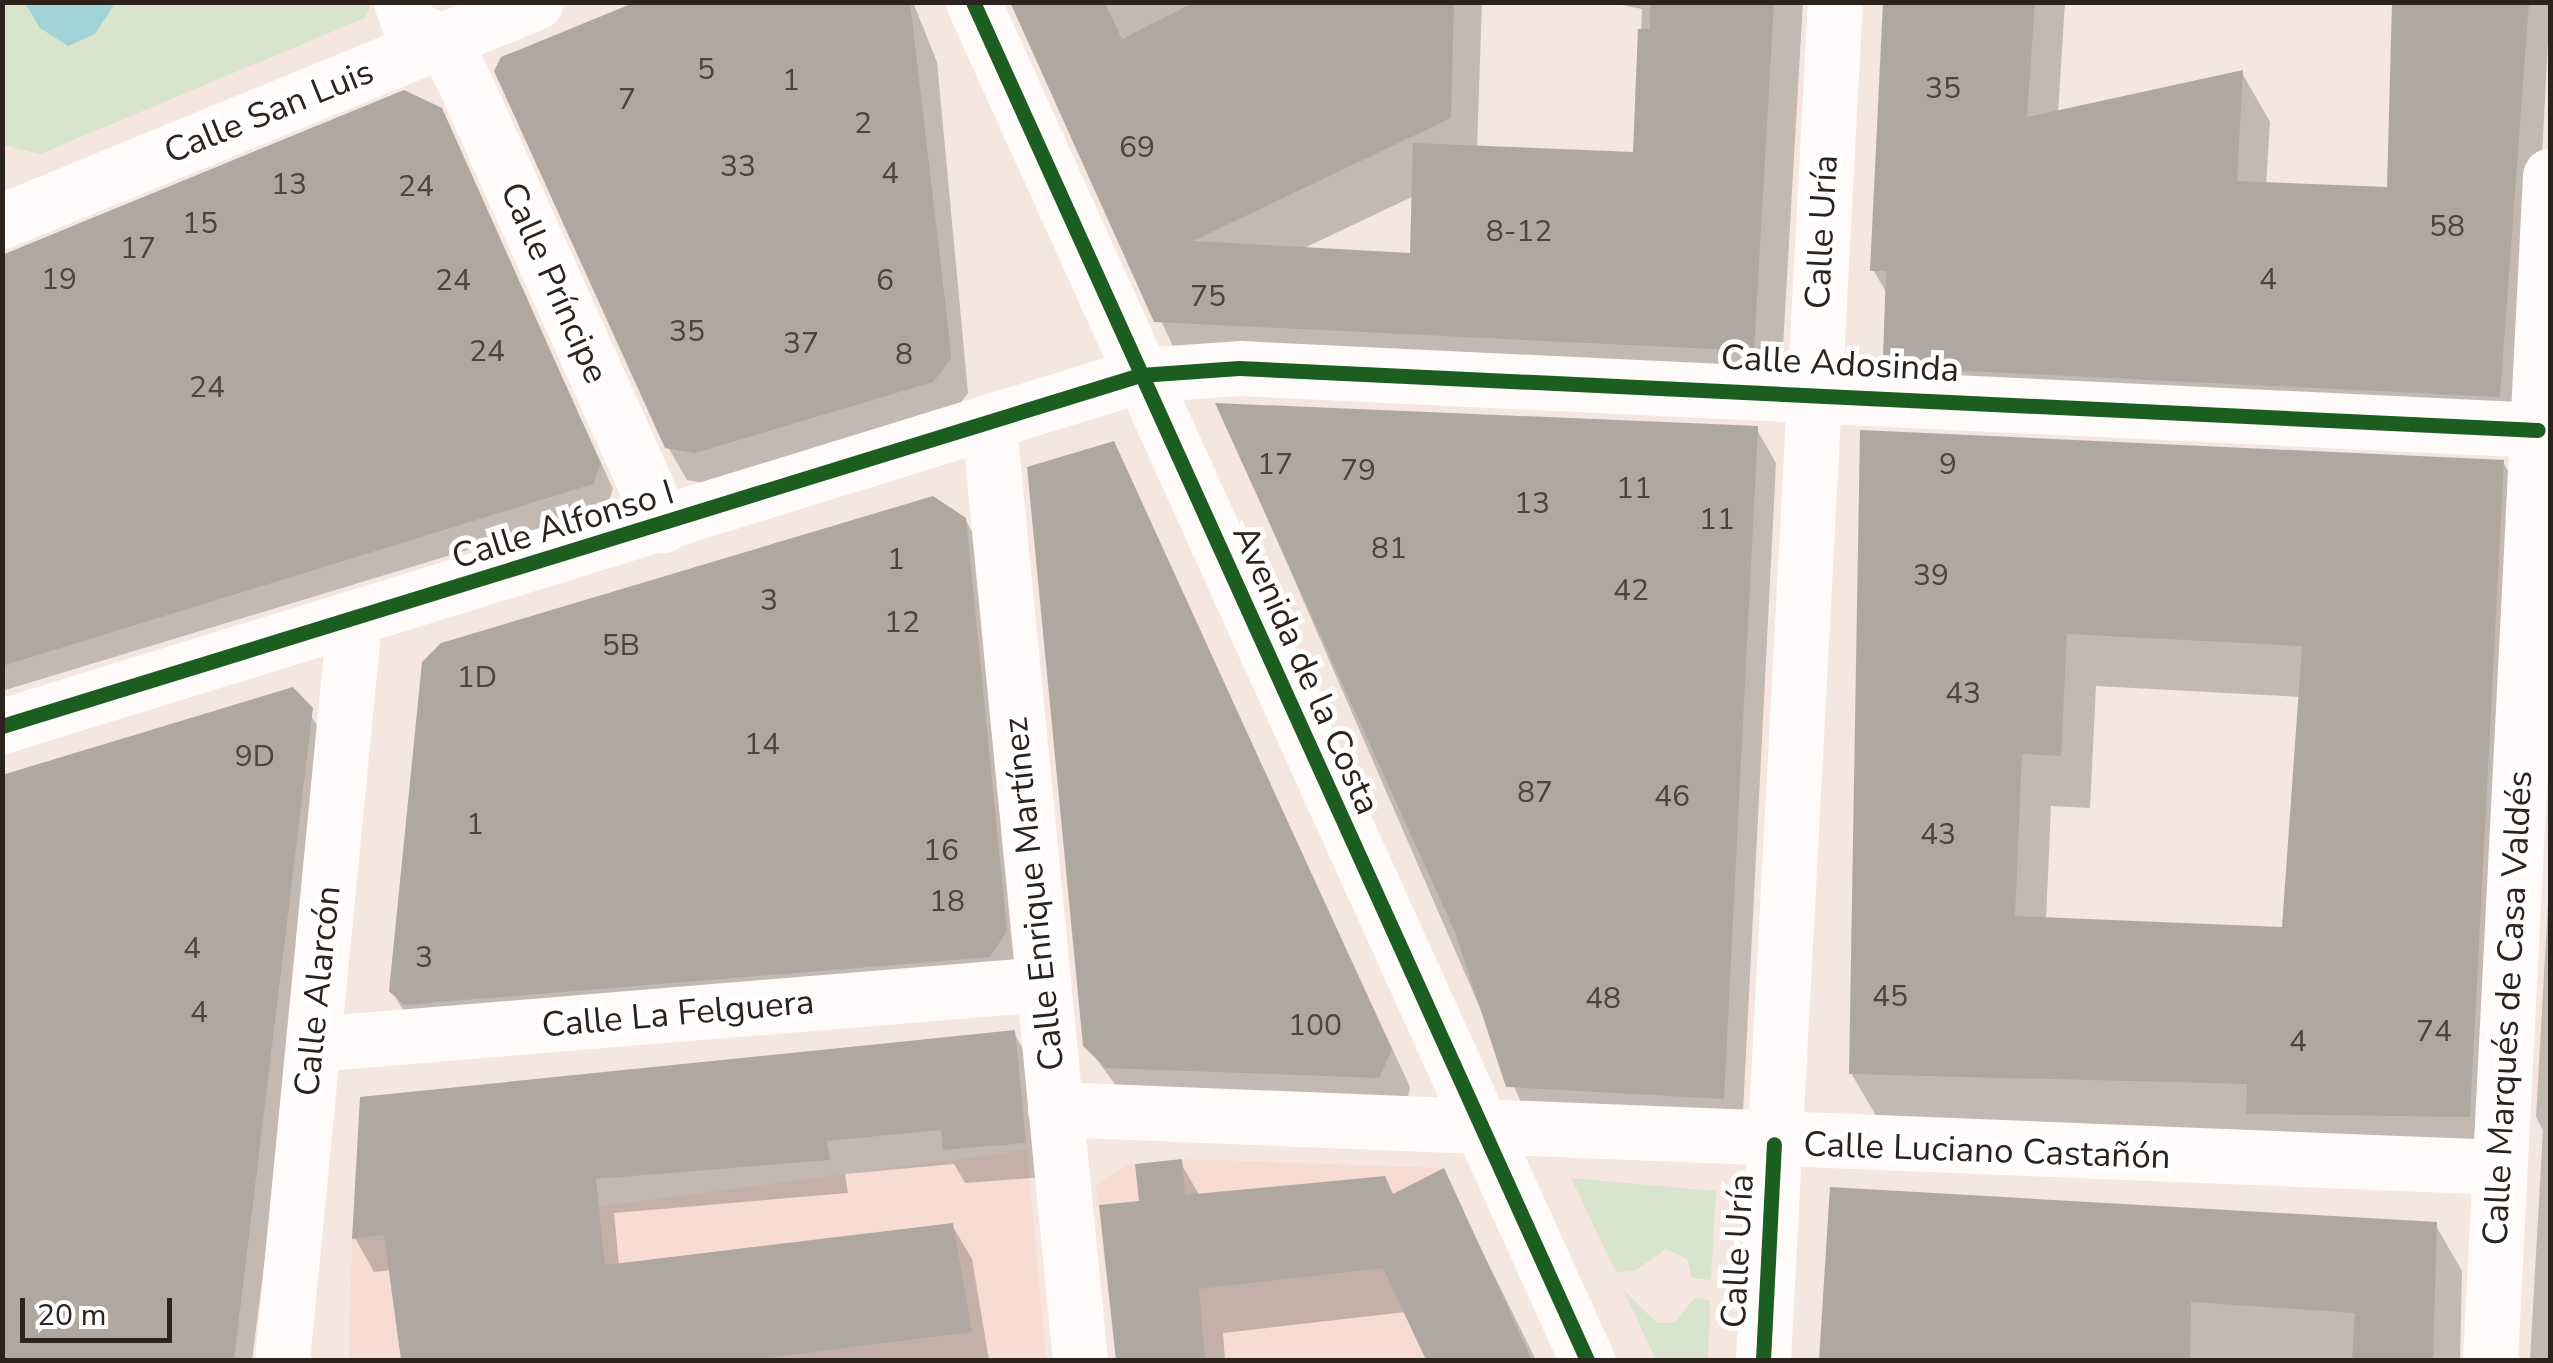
<!DOCTYPE html>
<meta charset="utf-8">
<style>
body{margin:0}
#map{position:relative;width:2553px;height:1363px;overflow:hidden;background:#f5e6df;font-family:"Nunito Sans",sans-serif}
div>[style]{position:absolute}
[style*='--x']{left:calc(var(--x)*1px);top:calc(var(--y)*1px);width:calc(var(--w)*1px);rotate:calc(var(--a)*1deg)}
.built>*{inset:0;background:#f7ddd1}
.green>*{inset:0;background:#d8e5cc}
.water>*{inset:0;background:#a2d3d6}
.shadow>*{inset:0;background:#0003}
.building>*{inset:0;background:#b1a7a1}
.minor>*{height:55px;margin:-27.5px;padding:0 27.5px;transform-origin:27.5px;border-radius:27.5px;background:#fefbfa}
.tertiary>*{height:55px;margin:-27.5px;padding:0 27.5px;transform-origin:27.5px;border-radius:27.5px;background:#fefbfa}
.primary>*{height:55px;margin:-27.5px;padding:0 27.5px;transform-origin:27.5px;border-radius:27.5px;background:#fefbfa}
.cycleway>*{height:15px;margin:-7.5px;padding:0 7.5px;transform-origin:7.5px;border-radius:7.5px;background:#1b5e20}
span{translate:-50% -50%;white-space:nowrap;text-align:center;line-height:1.15;-webkit-text-stroke:10px #fff;paint-order:stroke}
.number-label{font-size:30px;color:#4d433f}
.number-label span{-webkit-text-stroke-width:0}
.street-label{font-size:35px;color:#2c221e}
.frame{position:absolute;inset:0;border:5px solid #2c221e;pointer-events:none}
.scale{position:absolute;left:20px;top:1298px;width:152px;height:45px;box-sizing:border-box;border:5px solid #2c221e;border-top:0;padding-left:12px;font-size:30px;line-height:35px;white-space:nowrap;color:#2c221e;-webkit-text-stroke:8px #fff;paint-order:stroke}
</style>
<div id="map">
<div class="built">
<i style="clip-path:polygon(1027px 1150px,1046px 1360px,349px 1360px,352px 1239px)"></i>
<i style="clip-path:polygon(1182px 1159px,1444px 1168px,1482px 1252px,1397px 1295px,1426px 1360px,1116px 1360px,1096px 1185px,1127px 1165px)"></i>
</div>
<div class="green">
<i style="clip-path:polygon(2px 3px,371px 3px,365px 18px,40px 154px,3px 145px)"></i>
<i style="clip-path:polygon(1571px 1178px,1716px 1191px,1711px 1280px,1692px 1278px,1687px 1259px,1666px 1249px,1635px 1271px,1616px 1272px)"></i>
<i style="clip-path:polygon(1624px 1291px,1657px 1323px,1674px 1323px,1695px 1298px,1710px 1300px,1708px 1360px,1656px 1360px)"></i>
</div>
<div class="water">
<i style="clip-path:polygon(25px 3px,25px 2px,115px 3px,95px 34px,68px 46px,40px 28px)"></i>
</div>
<div class="shadow">
<i style="clip-path:polygon(643px 2px,913px 2px,937px 62px,968px 393px,952px 415px,715px 485px,687px 480px,668px 447px)"></i>
<i style="clip-path:polygon(evenodd,1013px 2px,1482px 2px,1477px 148px,1636px 155px,1642px 9px,1606px 2px,1803px 2px,1780px 398px,1184px 370px,1013px 2px,1414px 196px,1412px 255px,1302px 249px,1414px 196px)"></i>
<i style="clip-path:polygon(1886px 2px,2065px 2px,2058px 113px,2242px 73px,2270px 122px,2266px 185px,2389px 189px,2401px 2px,2550px 2px,2527px 445px,1914px 405px,1886px 356px,1888px 295px,1873px 270px)"></i>
<i style="clip-path:polygon(440px 110px,613px 489px,606px 508px,2px 691px,2px 257px)"></i>
<i style="clip-path:polygon(1219px 406px,1756px 428px,1776px 463px,1742px 1132px,1529px 1121px)"></i>
<i style="clip-path:polygon(evenodd,1863px 433px,2503px 462px,2533px 515px,2500px 1169px,1882px 1126px,1851px 1073px,1863px 433px,2096px 686px,2301px 697px,2284px 929px,2046px 920px,2051px 806px,2090px 808px,2096px 686px)"></i>
<i style="clip-path:polygon(1113px 444px,1410px 1087px,1406px 1107px,1128px 1102px,1086px 1045px)"></i>
<i style="clip-path:polygon(965px 519px,984px 553px,1024px 965px,411px 1024px,392px 991px)"></i>
<i style="clip-path:polygon(292px 690px,331px 744px,252px 1360px,2px 1360px,2px 778px)"></i>
<i style="clip-path:polygon(2550px 867px,2550px 1360px,2530px 1360px,2543px 1130px,2536px 1117px)"></i>
<i style="clip-path:polygon(1014px 1033px,1033px 1067px,1044px 1177px,965px 1183px,954px 1164px,845px 1174px,848px 1193px,614px 1213px,619px 1265px,952px 1225px,972px 1259px,989px 1360px,404px 1360px,392px 1270px,374px 1272px,355px 1238px)"></i>
<i style="clip-path:polygon(1180px 1162px,1200px 1196px,1394px 1196px,1443px 1172px,1536px 1360px,1428px 1360px,1406px 1312px,1223px 1333px,1225px 1360px,1117px 1360px,1102px 1208px,1141px 1203px)"></i>
<i style="clip-path:polygon(1832px 1189px,2435px 1224px,2462px 1271px,2460px 1360px,1820px 1360px)"></i>
</div>
<div class="building">
<i style="clip-path:polygon(636px 2px,910px 2px,950px 343px,951px 359px,933px 382px,695px 453px,665px 448px,494px 71px,501px 57px)"></i>
<i style="clip-path:polygon(1010px 2px,1104px 2px,1122px 39px,1195px 2px,1454px 2px,1451px 118px,1193px 241px,1410px 253px,1413px 143px,1633px 152px,1638px 29px,1650px 29px,1650px 2px,1774px 2px,1754px 351px,1154px 322px)"></i>
<i style="clip-path:polygon(1883px 2px,2035px 2px,2027px 117px,2243px 70px,2237px 181px,2387px 187px,2392px 2px,2529px 2px,2500px 397px,1903px 368px,1904px 358px,1883px 357px,1886px 271px,1870px 271px)"></i>
<i style="clip-path:polygon(404px 90px,442px 108px,601px 464px,593px 484px,2px 666px,2px 255px)"></i>
<i style="clip-path:polygon(1215px 403px,1758px 426px,1724px 1099px,1506px 1087px,1455px 932px)"></i>
<i style="clip-path:polygon(evenodd,1860px 430px,2504px 460px,2470px 1117px,2246px 1114px,2247px 1084px,1849px 1074px,1860px 430px,2067px 634px,2302px 646px,2282px 927px,2015px 916px,2022px 754px,2061px 756px,2067px 634px)"></i>
<i style="clip-path:polygon(1114px 441px,1392px 1050px,1379px 1078px,1106px 1068px,1083px 1046px,1027px 467px)"></i>
<i style="clip-path:polygon(933px 496px,966px 518px,1007px 931px,990px 957px,404px 1005px,389px 991px,422px 662px,441px 643px)"></i>
<i style="clip-path:polygon(293px 687px,313px 708px,234px 1360px,2px 1360px,2px 775px)"></i>
<i style="clip-path:polygon(1015px 1030px,1026px 1143px,943px 1150px,941px 1130px,827px 1141px,830px 1160px,596px 1179px,605px 1265px,953px 1223px,972px 1332px,751px 1360px,401px 1360px,384px 1235px,352px 1239px,360px 1097px)"></i>
<i style="clip-path:polygon(1182px 1159px,1185px 1195px,1385px 1176px,1393px 1194px,1444px 1168px,1532px 1360px,1426px 1360px,1383px 1268px,1199px 1289px,1205px 1360px,1116px 1360px,1099px 1205px,1139px 1201px,1135px 1164px)"></i>
<i style="clip-path:polygon(1830px 1187px,2437px 1222px,2433px 1360px,2352px 1360px,2355px 1313px,2191px 1302px,2190px 1360px,1819px 1360px)"></i>
</div>
<div class="minor">
<i style="--x:401;--y:2;--w:27;--a:70"></i>
<i style="--x:410;--y:27;--w:36;--a:24"></i>
<i style="--x:443;--y:42;--w:42;--a:61.6"></i>
<i style="--x:463;--y:79;--w:489;--a:65.8"></i>
<i style="--x:2;--y:221;--w:577;--a:-22.3"></i>
<i style="--x:989;--y:427;--w:937;--a:84.43"></i>
<i style="--x:2;--y:726;--w:1191;--a:-17.14"></i>
<i style="--x:1140;--y:375;--w:99;--a:-4"></i>
<i style="--x:1239;--y:368;--w:1300;--a:2.73"></i>
<i style="--x:313;--y:1044;--w:732;--a:-4.7"></i>
<i style="--x:1055;--y:1109;--w:1445;--a:2.3"></i>
<i style="--x:282;--y:1360;--w:742;--a:-84.43"></i>
</div>
<div class="tertiary">
<i style="--x:1763;--y:1360;--w:1360;--a:-86.97"></i>
<i style="--x:2490;--y:1360;--w:1186;--a:-87.1"></i>
</div>
<div class="primary">
<i style="--x:973;--y:2;--w:1490;--a:65.67"></i>
</div>
<div class="cycleway">
<i style="--x:973;--y:2;--w:1490;--a:65.67"></i>
<i style="--x:2;--y:726;--w:1191;--a:-17.14"></i>
<i style="--x:1140;--y:375;--w:99;--a:-4"></i>
<i style="--x:1239;--y:368;--w:1300;--a:2.73"></i>
<i style="--x:1763;--y:1360;--w:216;--a:-87.1"></i>
</div>
<div class="number-label">
<span style="left:706px;top:70px">5</span>
<span style="left:791px;top:81px">1</span>
<span style="left:1943px;top:89px">35</span>
<span style="left:627px;top:100px">7</span>
<span style="left:863px;top:124px">2</span>
<span style="left:1137px;top:148px">69</span>
<span style="left:738px;top:167px">33</span>
<span style="left:890px;top:174px">4</span>
<span style="left:289px;top:185px">13</span>
<span style="left:416px;top:187px">24</span>
<span style="left:200px;top:224px">15</span>
<span style="left:2447px;top:227px">58</span>
<span style="left:1519px;top:232px">8-12</span>
<span style="left:138px;top:249px">17</span>
<span style="left:59px;top:280px">19</span>
<span style="left:2268px;top:280px">4</span>
<span style="left:453px;top:281px">24</span>
<span style="left:885px;top:281px">6</span>
<span style="left:1208px;top:297px">75</span>
<span style="left:687px;top:332px">35</span>
<span style="left:801px;top:344px">37</span>
<span style="left:487px;top:352px">24</span>
<span style="left:904px;top:355px">8</span>
<span style="left:207px;top:388px">24</span>
<span style="left:1275px;top:465px">17</span>
<span style="left:1948px;top:465px">9</span>
<span style="left:1358px;top:471px">79</span>
<span style="left:1634px;top:489px">11</span>
<span style="left:1532px;top:504px">13</span>
<span style="left:1717px;top:520px">11</span>
<span style="left:1389px;top:549px">81</span>
<span style="left:896px;top:560px">1</span>
<span style="left:1931px;top:576px">39</span>
<span style="left:1631px;top:591px">42</span>
<span style="left:769px;top:601px">3</span>
<span style="left:902px;top:623px">12</span>
<span style="left:621px;top:646px">5B</span>
<span style="left:477px;top:678px">1D</span>
<span style="left:1963px;top:694px">43</span>
<span style="left:762px;top:745px">14</span>
<span style="left:255px;top:757px">9D</span>
<span style="left:1535px;top:793px">87</span>
<span style="left:1672px;top:797px">46</span>
<span style="left:475px;top:825px">1</span>
<span style="left:1938px;top:835px">43</span>
<span style="left:941px;top:851px">16</span>
<span style="left:947px;top:902px">18</span>
<span style="left:192px;top:949px">4</span>
<span style="left:424px;top:958px">3</span>
<span style="left:1890px;top:997px">45</span>
<span style="left:1603px;top:999px">48</span>
<span style="left:199px;top:1013px">4</span>
<span style="left:1315px;top:1026px">100</span>
<span style="left:2434px;top:1032px">74</span>
<span style="left:2298px;top:1042px">4</span>
</div>
<div class="street-label">
<span style="left:269px;top:112px;rotate:-22deg">Calle San Luis</span>
<span style="left:1822px;top:232px;rotate:-87deg">Calle Uría</span>
<span style="left:554px;top:283px;rotate:66deg">Calle Príncipe</span>
<span style="left:1840px;top:364px;rotate:3deg">Calle Adosinda</span>
<span style="left:563px;top:525px;rotate:-17deg">Calle Alfonso I</span>
<span style="left:1306px;top:670px;rotate:66deg">Avenida de la Costa</span>
<span style="left:1034px;top:894px;rotate:-96deg">Calle Enrique Martínez</span>
<span style="left:318px;top:991px;rotate:-84deg">Calle Alarcón</span>
<span style="left:2508px;top:1008px;rotate:-87deg">Calle Marqués de Casa Valdés</span>
<span style="left:678px;top:1014px;rotate:-5deg">Calle La Felguera</span>
<span style="left:1987px;top:1151px;rotate:2deg">Calle Luciano Castañón</span>
<span style="left:1738px;top:1251px;rotate:-87deg">Calle Uría</span>
</div>
<div class="frame"></div>
<div class="scale">20 m</div>
</div>
